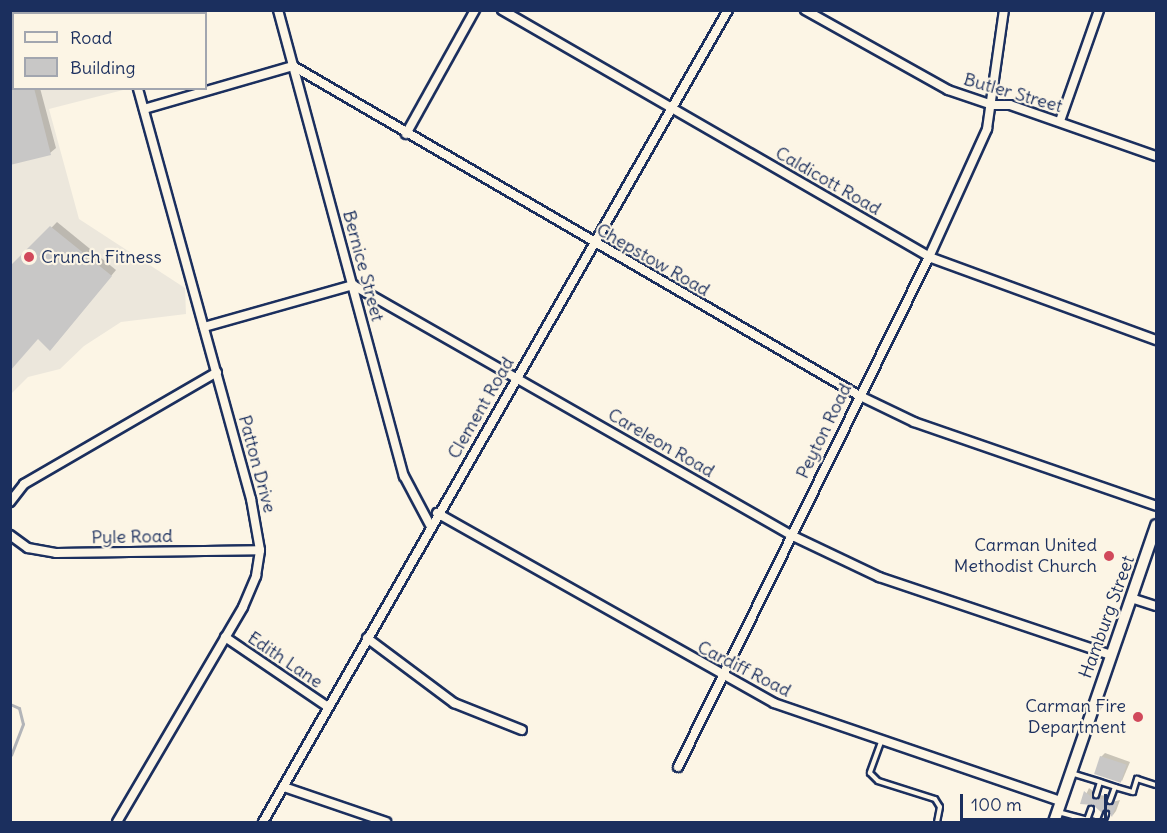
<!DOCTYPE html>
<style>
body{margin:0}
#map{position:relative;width:1167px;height:833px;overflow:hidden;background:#fcf5e5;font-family:Delius,sans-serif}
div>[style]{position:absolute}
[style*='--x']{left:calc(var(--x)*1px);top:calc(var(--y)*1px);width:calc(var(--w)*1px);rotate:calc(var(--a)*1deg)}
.built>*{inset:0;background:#ece7dc}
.shadow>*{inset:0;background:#0003}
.stream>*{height:3px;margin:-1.5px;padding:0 1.5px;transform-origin:1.5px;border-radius:1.5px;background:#b2b4b8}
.building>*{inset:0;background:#c8c7c6;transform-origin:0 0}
.roads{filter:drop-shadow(2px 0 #1b2f5e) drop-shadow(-2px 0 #1b2f5e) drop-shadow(0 2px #1b2f5e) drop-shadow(0 -2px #1b2f5e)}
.service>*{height:4px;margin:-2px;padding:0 2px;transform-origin:2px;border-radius:2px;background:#fcf5e5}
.minor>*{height:8px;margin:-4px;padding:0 4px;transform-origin:4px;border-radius:4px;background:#fcf5e5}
.secondary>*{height:10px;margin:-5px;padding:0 5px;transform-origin:5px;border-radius:5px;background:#fcf5e5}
.dots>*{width:16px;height:16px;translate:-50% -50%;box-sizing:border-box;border:3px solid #fcf5e5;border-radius:50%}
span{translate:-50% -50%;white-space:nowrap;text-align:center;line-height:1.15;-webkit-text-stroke:4.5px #fcf5e5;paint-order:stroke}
.street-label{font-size:18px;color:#1b2f5e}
.poi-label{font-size:18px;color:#1b2f5e}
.left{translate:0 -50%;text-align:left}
.right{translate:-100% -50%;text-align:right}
.frame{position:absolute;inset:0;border:12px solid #1b2f5e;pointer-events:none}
.legend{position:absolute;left:12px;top:12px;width:195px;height:78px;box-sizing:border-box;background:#fcf5e5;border:2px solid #a2a6af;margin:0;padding:8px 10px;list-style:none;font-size:18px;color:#1b2f5e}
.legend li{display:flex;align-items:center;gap:12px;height:30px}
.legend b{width:30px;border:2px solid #a2a6af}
.scale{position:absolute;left:960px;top:794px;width:147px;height:27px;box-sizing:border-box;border:3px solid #1b2f5e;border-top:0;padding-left:8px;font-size:18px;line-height:21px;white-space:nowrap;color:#1b2f5e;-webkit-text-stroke:4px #fcf5e5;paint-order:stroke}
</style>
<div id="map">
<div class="built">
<i style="clip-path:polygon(11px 11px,105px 11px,106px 13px,14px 14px,14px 88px,127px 89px,49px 109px,79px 219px,185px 288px,186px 314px,121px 322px,84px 346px,60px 369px,28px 377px,11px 394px)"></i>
</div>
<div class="shadow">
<i style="clip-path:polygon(14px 80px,14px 88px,40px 88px,56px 148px,50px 153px,10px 164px)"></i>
<i style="clip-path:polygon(57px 222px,116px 270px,55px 344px,10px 271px)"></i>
<i style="clip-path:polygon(1105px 753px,1130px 762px,1122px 781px,1101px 757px)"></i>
<i style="clip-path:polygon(1089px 788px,1098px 795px,1110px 796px,1112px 802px,1120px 800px,1116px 811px,1113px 815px,1107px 808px,1082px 803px)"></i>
</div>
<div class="stream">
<i style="--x:10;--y:704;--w:10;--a:24"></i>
<i style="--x:19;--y:708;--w:16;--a:76"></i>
<i style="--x:23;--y:724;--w:33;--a:111"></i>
</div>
<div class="building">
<i style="clip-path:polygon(10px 88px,34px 88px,51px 155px,10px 165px)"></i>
<i style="clip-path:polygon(50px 226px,112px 276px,50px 351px,38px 339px,10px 371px,10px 266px)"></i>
<i style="left:1100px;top:756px;width:28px;height:19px;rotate:18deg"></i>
<i style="clip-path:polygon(1084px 791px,1094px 799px,1106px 799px,1108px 805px,1117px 803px,1112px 817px,1107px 810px,1102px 813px,1093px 805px,1080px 804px)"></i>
</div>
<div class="roads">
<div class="service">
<i style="--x:881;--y:742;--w:33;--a:110"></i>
<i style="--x:870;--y:773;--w:11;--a:45"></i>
<i style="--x:878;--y:781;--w:60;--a:17.5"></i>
<i style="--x:935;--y:799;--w:9;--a:58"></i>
<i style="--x:940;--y:807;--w:15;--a:101"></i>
<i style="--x:1071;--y:773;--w:30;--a:17"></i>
<i style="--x:1100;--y:782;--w:14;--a:107"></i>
<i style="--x:1100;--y:782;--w:16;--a:18"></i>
<i style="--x:1115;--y:787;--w:15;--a:110"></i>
<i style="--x:1115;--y:787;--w:19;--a:16"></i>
<i style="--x:1133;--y:792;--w:14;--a:-73"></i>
<i style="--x:1137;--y:779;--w:20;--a:18"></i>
<i style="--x:1058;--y:812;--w:30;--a:15"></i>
<i style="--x:1087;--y:820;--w:12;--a:-70"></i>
<i style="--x:1087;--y:820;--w:6;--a:18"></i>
<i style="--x:1103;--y:822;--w:9;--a:-69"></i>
</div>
<div class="minor">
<i style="--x:115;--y:10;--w:4;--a:76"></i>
<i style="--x:278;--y:10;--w:483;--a:74.9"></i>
<i style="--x:404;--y:476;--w:55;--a:62"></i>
<i style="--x:502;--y:10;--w:493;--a:30"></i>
<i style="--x:929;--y:257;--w:242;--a:20.1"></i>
<i style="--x:805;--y:10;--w:164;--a:29.2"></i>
<i style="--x:948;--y:90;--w:46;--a:18.8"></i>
<i style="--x:992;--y:105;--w:18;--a:0"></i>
<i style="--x:1010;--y:105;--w:155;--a:19.3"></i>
<i style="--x:144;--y:109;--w:155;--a:-16.1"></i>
<i style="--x:293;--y:66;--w:654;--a:30.21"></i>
<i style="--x:858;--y:395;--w:62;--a:25.7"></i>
<i style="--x:914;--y:422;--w:256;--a:19.1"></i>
<i style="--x:1060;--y:121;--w:118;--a:-70.6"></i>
<i style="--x:406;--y:134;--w:142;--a:-60.9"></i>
<i style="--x:204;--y:327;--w:155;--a:-15.7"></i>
<i style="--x:353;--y:285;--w:504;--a:29.72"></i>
<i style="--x:791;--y:535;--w:98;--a:25.5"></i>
<i style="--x:879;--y:577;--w:245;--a:18.6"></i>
<i style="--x:10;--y:502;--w:23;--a:-52"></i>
<i style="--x:24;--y:484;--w:223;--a:-30.1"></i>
<i style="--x:437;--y:513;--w:387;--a:29.4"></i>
<i style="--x:774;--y:703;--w:302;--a:18.9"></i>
<i style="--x:10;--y:535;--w:22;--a:36"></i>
<i style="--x:28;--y:548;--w:28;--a:10"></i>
<i style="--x:56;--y:553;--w:204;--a:-0.8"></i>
<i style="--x:1131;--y:598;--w:26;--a:18"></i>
<i style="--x:225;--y:637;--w:125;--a:34.2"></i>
<i style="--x:367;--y:638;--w:109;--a:36.8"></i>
<i style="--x:454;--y:703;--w:73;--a:21.7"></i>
<i style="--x:678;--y:767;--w:568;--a:-63.8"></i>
<i style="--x:929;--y:257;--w:141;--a:-65.6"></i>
<i style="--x:987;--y:129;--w:120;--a:-81.9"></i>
<i style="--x:284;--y:787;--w:108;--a:18.9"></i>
<i style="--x:117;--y:822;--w:249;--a:-59.6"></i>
<i style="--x:243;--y:607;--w:34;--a:-67"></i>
<i style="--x:256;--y:576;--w:26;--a:-81"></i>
<i style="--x:260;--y:550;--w:52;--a:-100"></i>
<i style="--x:251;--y:499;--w:426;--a:-105.4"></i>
<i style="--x:263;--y:822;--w:936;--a:-60.2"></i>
</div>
<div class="secondary">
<i style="--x:1054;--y:822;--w:314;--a:-71"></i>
</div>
</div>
<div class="dots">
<i style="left:29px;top:257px;background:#d1495b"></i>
<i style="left:1109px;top:556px;background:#d1495b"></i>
<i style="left:1138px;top:717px;background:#d1495b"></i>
</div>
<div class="street-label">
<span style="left:1013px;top:93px;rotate:16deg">Butler Street</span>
<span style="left:828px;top:181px;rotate:30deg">Caldicott Road</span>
<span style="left:653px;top:260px;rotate:30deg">Chepstow Road</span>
<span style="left:363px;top:266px;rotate:75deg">Bernice Street</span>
<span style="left:481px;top:408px;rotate:-60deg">Clement Road</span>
<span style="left:824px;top:431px;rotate:-64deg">Peyton Road</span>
<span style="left:661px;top:443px;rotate:30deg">Careleon Road</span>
<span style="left:257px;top:464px;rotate:75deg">Patton Drive</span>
<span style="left:132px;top:537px;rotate:-1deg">Pyle Road</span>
<span style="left:1107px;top:617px;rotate:-70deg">Hamburg Street</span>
<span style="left:285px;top:660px;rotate:34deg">Edith Lane</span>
<span style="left:744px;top:669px;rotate:27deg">Cardiff Road</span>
</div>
<div class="poi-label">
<span class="left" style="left:41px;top:257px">Crunch Fitness</span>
<span class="right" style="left:1097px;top:556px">Carman United<br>Methodist Church</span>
<span class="right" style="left:1126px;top:717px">Carman Fire<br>Department</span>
</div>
<div class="frame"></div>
<ul class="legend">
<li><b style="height:8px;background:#fcf5e5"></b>Road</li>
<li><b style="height:16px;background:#c8c7c6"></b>Building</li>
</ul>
<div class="scale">100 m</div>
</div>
